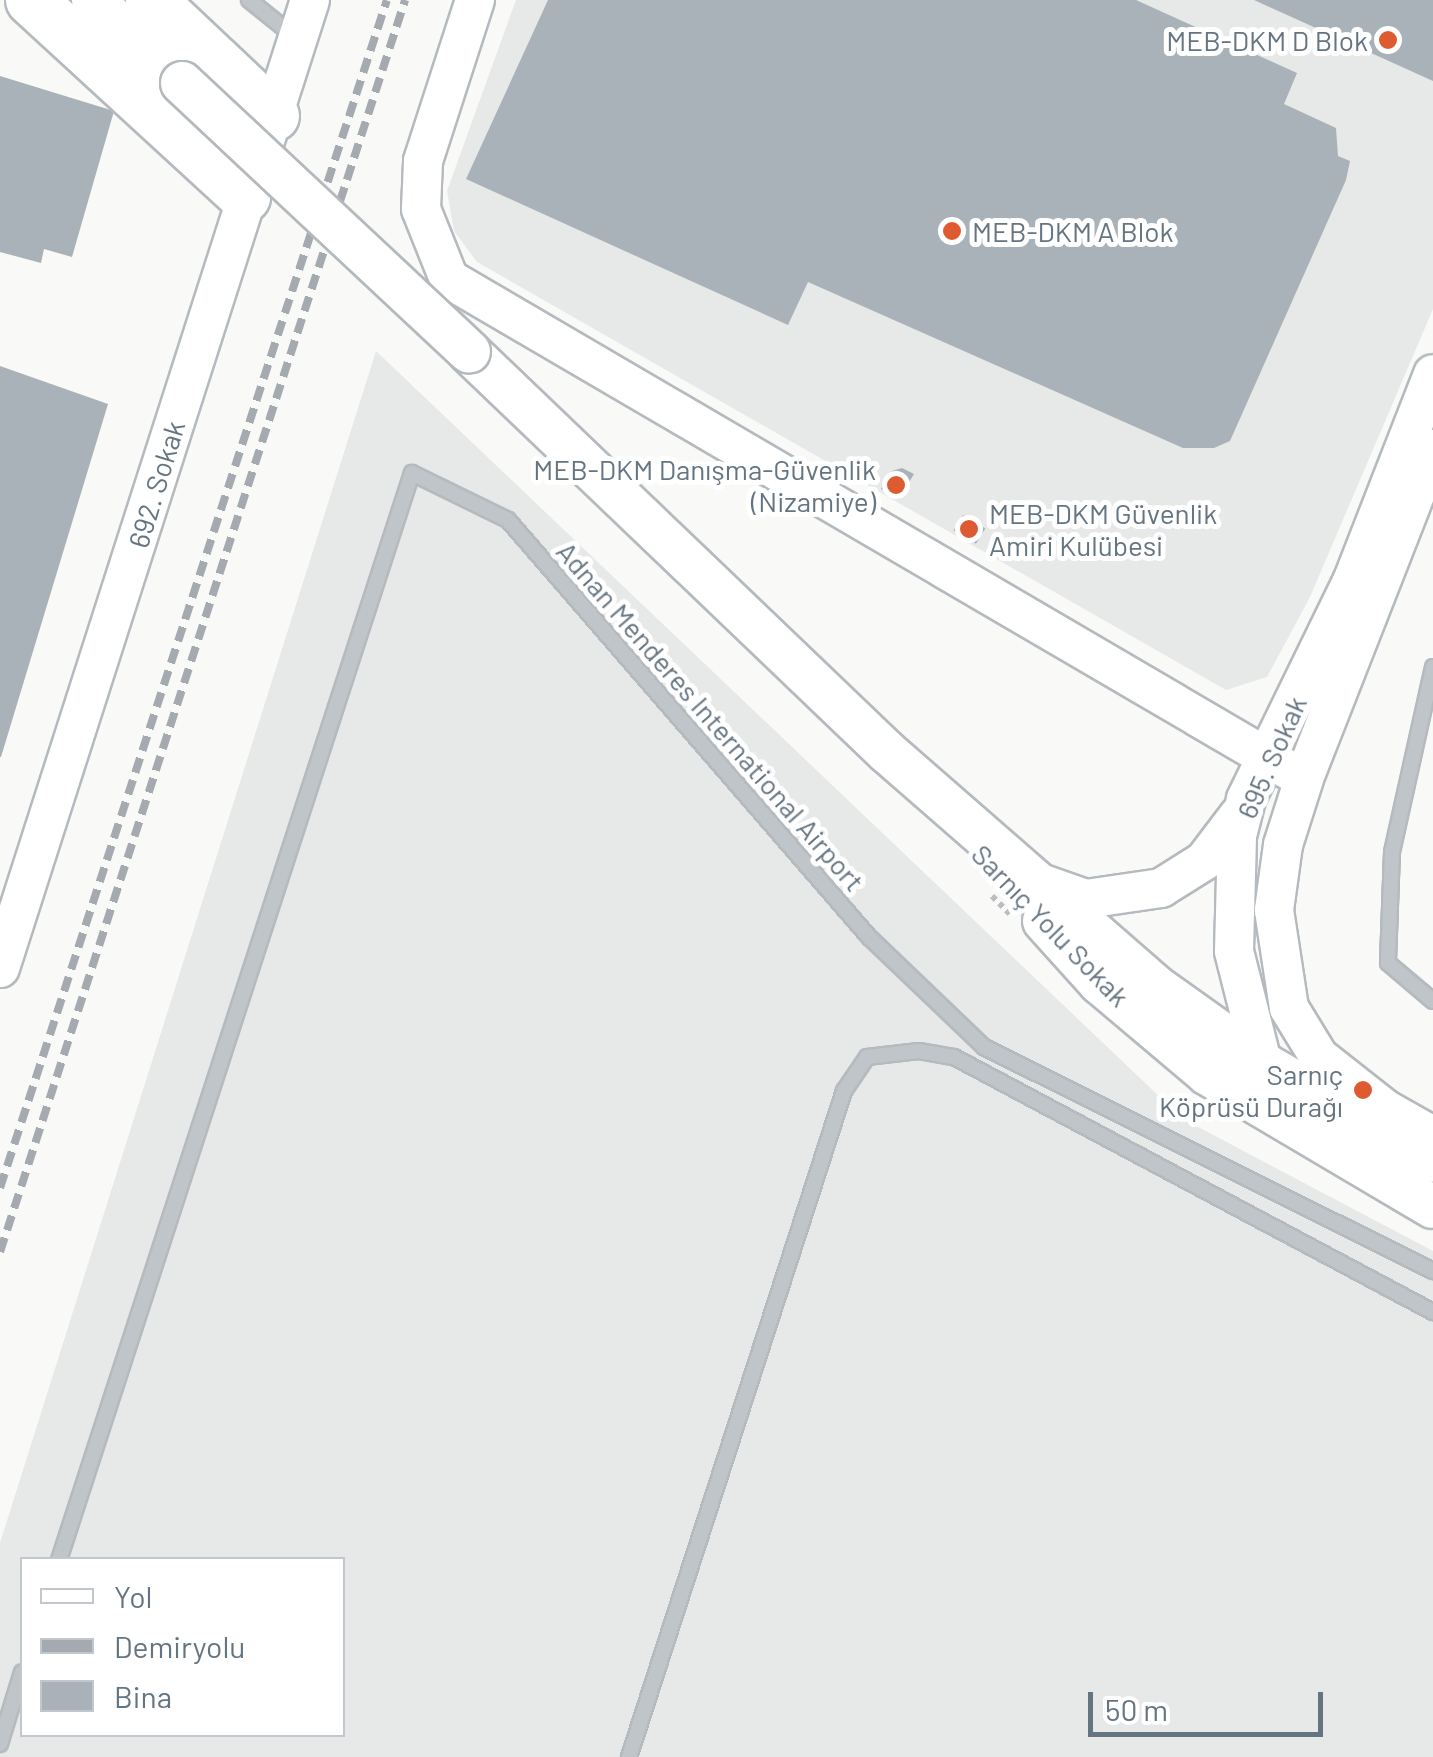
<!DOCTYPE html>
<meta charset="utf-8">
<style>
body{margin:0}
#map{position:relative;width:1433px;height:1757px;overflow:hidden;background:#f9f9f7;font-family:Barlow,sans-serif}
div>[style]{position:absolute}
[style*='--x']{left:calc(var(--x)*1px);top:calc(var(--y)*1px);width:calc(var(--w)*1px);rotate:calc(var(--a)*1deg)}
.built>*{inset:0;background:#e7e8e8}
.building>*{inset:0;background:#a9b2b8;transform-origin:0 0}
.path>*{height:6px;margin-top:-3px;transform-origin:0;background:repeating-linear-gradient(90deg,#bbbec1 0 5px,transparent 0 10px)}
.roads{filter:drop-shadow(2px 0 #b5babf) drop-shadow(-2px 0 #b5babf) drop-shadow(0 2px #b5babf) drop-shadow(0 -2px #b5babf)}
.lane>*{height:14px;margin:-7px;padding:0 7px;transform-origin:7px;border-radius:7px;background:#c0c5c9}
.secondary>*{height:38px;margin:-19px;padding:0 19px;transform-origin:19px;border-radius:19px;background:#fff}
.primary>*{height:42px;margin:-21px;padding:0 21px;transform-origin:21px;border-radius:21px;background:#fff}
.highway>*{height:50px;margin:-25px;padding:0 25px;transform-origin:25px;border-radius:25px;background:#fff}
.rail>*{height:8px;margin-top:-4px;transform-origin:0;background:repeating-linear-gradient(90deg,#a4aab0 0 15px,transparent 0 23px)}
.bridges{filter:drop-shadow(2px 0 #b4b9bd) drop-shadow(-2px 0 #b4b9bd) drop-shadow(0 2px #b4b9bd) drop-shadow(0 -2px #b4b9bd)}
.primary-bridge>*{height:42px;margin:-21px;padding:0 21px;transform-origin:21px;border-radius:21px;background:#fff}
.dots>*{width:28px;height:28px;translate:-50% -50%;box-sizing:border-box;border:5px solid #fff;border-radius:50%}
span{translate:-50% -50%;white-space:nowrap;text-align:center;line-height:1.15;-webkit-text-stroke:10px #fff;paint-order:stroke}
.poi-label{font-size:28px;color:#657481}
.right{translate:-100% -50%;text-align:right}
.left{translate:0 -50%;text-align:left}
.street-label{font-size:28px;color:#657481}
.legend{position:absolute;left:20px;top:1557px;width:325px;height:180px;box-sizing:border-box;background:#fff;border:2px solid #c1c7cd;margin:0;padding:12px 18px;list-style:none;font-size:30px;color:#657481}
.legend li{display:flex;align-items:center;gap:20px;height:50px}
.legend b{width:50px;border:2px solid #c1c7cd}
.scale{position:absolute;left:1088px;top:1692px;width:235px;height:45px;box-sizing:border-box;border:5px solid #657481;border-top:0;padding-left:12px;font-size:30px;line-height:35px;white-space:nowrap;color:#657481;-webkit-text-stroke:8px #fff;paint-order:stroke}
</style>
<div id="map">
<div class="built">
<i style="clip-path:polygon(516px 0,1433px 0,1433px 309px,1310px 597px,1267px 677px,1226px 690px,477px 262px,454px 231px,447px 191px)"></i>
<i style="clip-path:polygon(evenodd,376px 351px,1183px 1119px,1433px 1251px,1433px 1757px,0 1757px,0 1543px,376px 351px,22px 1560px,342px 1560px,342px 1734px,22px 1734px,22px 1560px)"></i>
</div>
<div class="building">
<i style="clip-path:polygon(548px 0,1136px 0,1297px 73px,1284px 104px,1336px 128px,1338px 156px,1350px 161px,1346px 180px,1230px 441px,1214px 448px,1183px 448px,808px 282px,788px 325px,466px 179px)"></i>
<i style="clip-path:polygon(1254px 0,1433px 0,1433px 81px)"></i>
<i style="clip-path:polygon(0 76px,114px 111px,72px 257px,44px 249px,41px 263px,0 252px)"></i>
<i style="clip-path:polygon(0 366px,108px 404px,1px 757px,0 757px)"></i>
<i style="clip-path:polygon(902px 468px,914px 474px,899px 499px,881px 489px,892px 471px)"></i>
<i style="left:963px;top:515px;width:26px;height:18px;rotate:31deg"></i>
</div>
<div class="path">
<i style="--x:992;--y:896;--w:27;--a:45"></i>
</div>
<div class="roads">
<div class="lane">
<i style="--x:249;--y:0;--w:59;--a:38.8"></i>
<i style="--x:1433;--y:667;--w:189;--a:102.5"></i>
<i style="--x:1392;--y:852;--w:111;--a:92.1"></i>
<i style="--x:1388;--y:963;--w:59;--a:40.2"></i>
<i style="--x:59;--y:1560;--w:1143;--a:-72.01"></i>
<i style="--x:412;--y:473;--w:107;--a:26.1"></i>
<i style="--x:508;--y:520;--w:552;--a:49.12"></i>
<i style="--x:869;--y:937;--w:159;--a:43.7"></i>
<i style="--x:984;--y:1047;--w:502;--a:26.51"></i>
<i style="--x:0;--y:1744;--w:75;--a:-73"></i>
<i style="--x:629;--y:1757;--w:700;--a:-72.11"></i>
<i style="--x:844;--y:1091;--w:41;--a:-55.9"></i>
<i style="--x:867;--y:1057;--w:52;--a:-6.6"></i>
<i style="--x:919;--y:1051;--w:36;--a:10"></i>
<i style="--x:954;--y:1057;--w:543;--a:28.03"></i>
</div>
<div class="secondary">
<i style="--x:475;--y:0;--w:169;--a:107.9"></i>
<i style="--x:423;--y:161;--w:48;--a:92.4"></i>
<i style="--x:421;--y:209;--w:75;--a:68.2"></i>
<i style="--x:449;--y:279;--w:990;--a:30.32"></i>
<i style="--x:1433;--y:449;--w:354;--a:111.4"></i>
<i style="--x:1304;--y:779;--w:69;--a:107.7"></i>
<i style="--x:1283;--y:845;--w:66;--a:97.9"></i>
<i style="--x:1274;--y:910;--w:99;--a:81.3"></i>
<i style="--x:1289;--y:1008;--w:57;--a:58.5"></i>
<i style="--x:1319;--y:1057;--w:84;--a:38.2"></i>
<i style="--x:1385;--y:1109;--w:55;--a:29.4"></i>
<i style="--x:1040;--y:883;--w:49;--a:19.2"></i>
<i style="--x:1086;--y:899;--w:76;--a:-8.3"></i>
<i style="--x:1161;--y:888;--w:51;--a:-32.1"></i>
<i style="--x:1204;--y:861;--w:58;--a:-52.7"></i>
<i style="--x:0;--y:968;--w:1016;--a:-72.24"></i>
<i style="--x:1274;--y:1075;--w:18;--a:-133"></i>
<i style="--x:1262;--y:1062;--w:114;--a:-104.2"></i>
<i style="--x:1234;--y:951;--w:115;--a:-88.5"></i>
<i style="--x:1237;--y:836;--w:38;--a:-76"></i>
<i style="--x:1246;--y:799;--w:242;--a:-64"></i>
<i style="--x:1352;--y:582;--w:223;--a:-68.7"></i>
</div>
<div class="primary">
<i style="--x:93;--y:0;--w:122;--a:43"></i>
<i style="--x:469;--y:352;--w:579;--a:43.74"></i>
<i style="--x:887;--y:752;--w:356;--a:41.1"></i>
<i style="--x:1155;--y:986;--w:138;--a:35.5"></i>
<i style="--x:1267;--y:1066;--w:191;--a:29.8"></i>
<i style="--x:1044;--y:921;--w:84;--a:47.9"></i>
<i style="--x:1100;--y:983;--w:141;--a:40.1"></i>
<i style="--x:1208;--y:1074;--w:261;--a:30.6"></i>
</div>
<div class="highway">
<i style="--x:31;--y:0;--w:291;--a:42.6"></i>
<i style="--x:151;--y:0;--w:169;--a:43.3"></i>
</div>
</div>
<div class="rail">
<i style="--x:0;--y:1188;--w:1249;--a:-71.96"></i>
<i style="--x:0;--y:1252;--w:1316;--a:-72.07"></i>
</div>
<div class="bridges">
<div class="primary-bridge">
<i style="--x:182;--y:83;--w:393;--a:43.1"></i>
</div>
</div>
<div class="dots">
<i style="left:1388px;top:40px;background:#de5b32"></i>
<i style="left:952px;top:231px;background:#de5b32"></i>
<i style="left:896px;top:485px;background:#de5b32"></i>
<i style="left:969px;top:529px;background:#de5b32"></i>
<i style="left:1363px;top:1090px;background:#de5b32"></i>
</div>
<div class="poi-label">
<span class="right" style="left:1368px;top:40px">MEB-DKM D Blok</span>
<span class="left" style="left:972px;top:231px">MEB-DKM A Blok</span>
<span class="right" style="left:876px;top:485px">MEB-DKM Danışma-Güvenlik<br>(Nizamiye)</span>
<span class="left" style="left:989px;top:529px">MEB-DKM Güvenlik<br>Amiri Kulübesi</span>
<span class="right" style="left:1343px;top:1090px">Sarnıç<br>Köprüsü Durağı</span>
</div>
<div class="street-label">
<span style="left:156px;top:484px;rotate:-73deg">692. Sokak</span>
<span style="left:711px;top:716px;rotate:49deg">Adnan Menderes International Airport</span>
<span style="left:1271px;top:757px;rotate:-66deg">695. Sokak</span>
<span style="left:1051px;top:925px;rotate:46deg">Sarnıç Yolu Sokak</span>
</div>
<ul class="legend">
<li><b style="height:12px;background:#fff"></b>Yol</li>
<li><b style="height:12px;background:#a4aab0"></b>Demiryolu</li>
<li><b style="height:28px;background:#a9b2b8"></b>Bina</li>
</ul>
<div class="scale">50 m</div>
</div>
